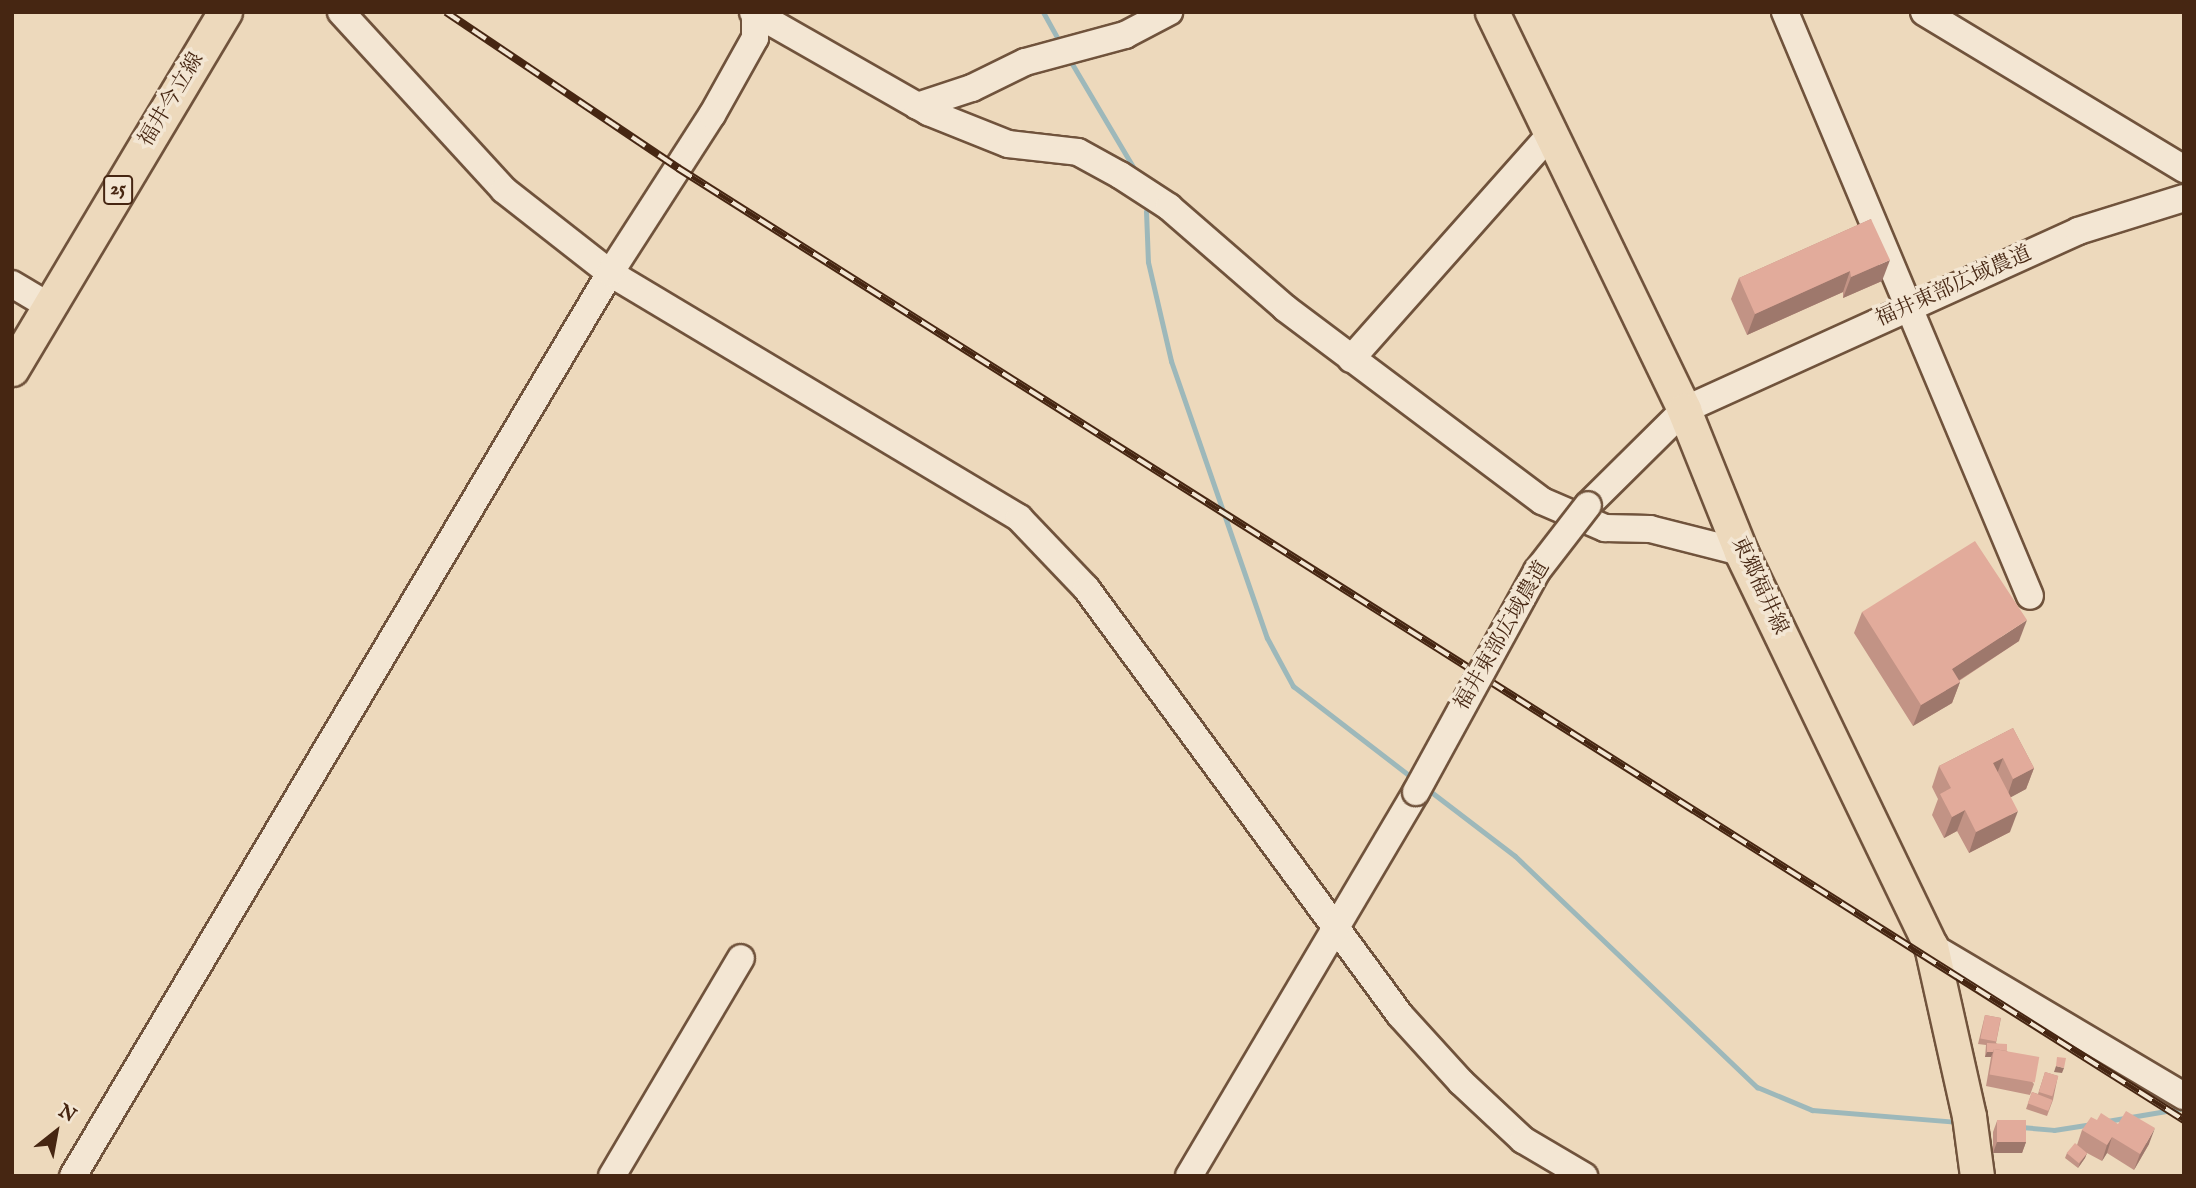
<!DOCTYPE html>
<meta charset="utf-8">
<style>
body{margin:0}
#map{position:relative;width:2196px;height:1188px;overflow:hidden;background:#edd9bc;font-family:"IM FELL English","Noto Serif JP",serif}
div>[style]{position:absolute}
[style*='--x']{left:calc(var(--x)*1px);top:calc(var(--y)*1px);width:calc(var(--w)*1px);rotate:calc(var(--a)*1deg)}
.stream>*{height:5px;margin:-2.5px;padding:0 2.5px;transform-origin:2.5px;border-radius:2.5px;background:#9db8ba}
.roads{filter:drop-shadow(2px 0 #70533c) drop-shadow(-2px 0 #70533c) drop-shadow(0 2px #70533c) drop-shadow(0 -2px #70533c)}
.minor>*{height:26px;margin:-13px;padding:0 13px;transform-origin:13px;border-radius:13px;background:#f3e6d3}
.major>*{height:33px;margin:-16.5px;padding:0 16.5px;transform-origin:16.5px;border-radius:16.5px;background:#edd9bc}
.rail>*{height:8px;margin-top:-4px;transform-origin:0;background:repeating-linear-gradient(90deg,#f3e6d3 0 16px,#462612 0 32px);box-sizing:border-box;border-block:2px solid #462612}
.bridges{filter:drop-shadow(2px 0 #70533c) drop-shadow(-2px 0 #70533c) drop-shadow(0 2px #70533c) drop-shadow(0 -2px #70533c)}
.minor-bridge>*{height:26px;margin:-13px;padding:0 13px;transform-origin:13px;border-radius:13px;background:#f3e6d3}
.wall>*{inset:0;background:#c29385}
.shaded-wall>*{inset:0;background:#9e786c}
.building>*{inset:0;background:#e2ab9b;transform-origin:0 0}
span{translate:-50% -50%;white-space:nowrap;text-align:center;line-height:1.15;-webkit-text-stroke:7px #f3e6d3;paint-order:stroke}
.shield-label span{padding:2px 5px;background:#f3e6d3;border:2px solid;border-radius:5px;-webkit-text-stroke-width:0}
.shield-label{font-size:19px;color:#462612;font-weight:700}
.street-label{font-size:21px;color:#462612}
.frame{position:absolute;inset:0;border:14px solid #462612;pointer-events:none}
.north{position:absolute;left:21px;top:1097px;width:70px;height:70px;-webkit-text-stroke:5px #f3e6d3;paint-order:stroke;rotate:31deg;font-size:19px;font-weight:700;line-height:28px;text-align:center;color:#462612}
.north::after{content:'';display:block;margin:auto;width:24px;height:32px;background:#462612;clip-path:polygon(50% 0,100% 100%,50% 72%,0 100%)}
</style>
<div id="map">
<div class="stream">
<i style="--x:1043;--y:12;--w:39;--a:61"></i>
<i style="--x:1068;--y:57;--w:134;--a:59.4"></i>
<i style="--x:1146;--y:211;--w:51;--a:87.8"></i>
<i style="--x:1148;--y:262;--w:102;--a:76.9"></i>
<i style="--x:1171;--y:361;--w:293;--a:70.9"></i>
<i style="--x:1267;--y:638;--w:55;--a:61.6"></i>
<i style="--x:1293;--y:686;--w:154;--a:37.6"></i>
<i style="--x:1426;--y:788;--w:112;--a:37.4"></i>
<i style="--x:1515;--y:856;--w:335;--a:43.7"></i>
<i style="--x:1757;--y:1087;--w:60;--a:22.7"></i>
<i style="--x:1812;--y:1110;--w:145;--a:4.7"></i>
<i style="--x:2107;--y:1121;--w:78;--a:-9.6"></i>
<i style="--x:2021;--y:1127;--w:33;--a:5"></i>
<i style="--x:2054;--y:1130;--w:37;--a:-9"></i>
</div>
<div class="roads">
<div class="minor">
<i style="--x:341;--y:12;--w:241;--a:47.5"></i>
<i style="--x:504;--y:190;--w:135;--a:38.1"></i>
<i style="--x:610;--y:273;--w:477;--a:30.9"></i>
<i style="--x:1019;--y:518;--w:97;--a:46.3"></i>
<i style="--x:1086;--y:588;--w:530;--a:53.67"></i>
<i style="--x:1400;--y:1015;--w:91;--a:47.7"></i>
<i style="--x:1461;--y:1082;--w:85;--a:43.1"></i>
<i style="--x:1523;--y:1140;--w:71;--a:30.5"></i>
<i style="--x:753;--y:12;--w:202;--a:29.7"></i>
<i style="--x:928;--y:112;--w:86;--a:21.8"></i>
<i style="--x:1008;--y:144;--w:70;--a:6.5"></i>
<i style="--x:1078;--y:152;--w:48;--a:28.7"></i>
<i style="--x:1120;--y:175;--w:59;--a:33.1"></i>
<i style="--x:1169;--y:207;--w:154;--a:41"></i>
<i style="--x:1285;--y:308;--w:321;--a:36.9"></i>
<i style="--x:1542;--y:501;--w:69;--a:23.2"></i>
<i style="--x:1605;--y:528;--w:45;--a:1.3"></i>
<i style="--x:1650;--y:529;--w:94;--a:14.2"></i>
<i style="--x:1785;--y:12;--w:633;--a:67.24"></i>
<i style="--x:1924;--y:12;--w:304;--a:31.1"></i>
<i style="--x:917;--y:106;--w:58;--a:-18.1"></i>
<i style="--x:972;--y:88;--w:59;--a:-26.1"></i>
<i style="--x:1025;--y:62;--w:104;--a:-15.1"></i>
<i style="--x:1125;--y:35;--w:50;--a:-27.6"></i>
<i style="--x:12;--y:284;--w:43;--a:30.7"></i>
<i style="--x:1351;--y:359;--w:298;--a:-48.4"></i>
<i style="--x:1588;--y:505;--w:135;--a:-44.7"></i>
<i style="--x:1684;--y:410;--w:433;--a:-24.4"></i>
<i style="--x:2078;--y:231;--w:111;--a:-17.3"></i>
<i style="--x:1931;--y:946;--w:294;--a:30.7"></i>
<i style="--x:73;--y:1176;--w:1051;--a:-59.26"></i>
<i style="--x:610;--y:273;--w:188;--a:-57.2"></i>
<i style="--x:712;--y:115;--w:88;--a:-60.8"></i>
<i style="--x:755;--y:38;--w:26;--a:-90"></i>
<i style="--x:612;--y:1176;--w:253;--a:-59.4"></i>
<i style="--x:1189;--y:1176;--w:446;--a:-59.4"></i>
</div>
<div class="major">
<i style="--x:1492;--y:12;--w:442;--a:64.2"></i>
<i style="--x:1684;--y:410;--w:153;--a:68.1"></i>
<i style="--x:1741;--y:552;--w:437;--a:64.3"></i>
<i style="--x:1931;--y:946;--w:174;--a:77.4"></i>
<i style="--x:1969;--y:1116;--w:61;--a:82.4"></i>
<i style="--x:12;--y:369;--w:416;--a:-59.2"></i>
</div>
</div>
<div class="rail">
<i style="--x:446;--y:12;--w:280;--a:33.9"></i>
<i style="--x:678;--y:168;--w:1782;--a:32.3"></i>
</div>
<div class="bridges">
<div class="minor-bridge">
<i style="--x:1416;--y:792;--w:252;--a:-61.3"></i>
<i style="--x:1537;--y:571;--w:83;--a:-52.3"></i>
</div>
</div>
<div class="wall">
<i style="clip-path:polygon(1871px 219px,1882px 281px,1843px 298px,1843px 292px,1747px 335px,1731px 299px,1739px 278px)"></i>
<i style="clip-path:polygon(1862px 612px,2019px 641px,1959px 681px,1960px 682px,1952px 703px,1913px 726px,1854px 633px)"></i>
<i style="clip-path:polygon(2013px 728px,2034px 768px,2026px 789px,2010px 797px,2010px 832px,1969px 853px,1957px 831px,1944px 838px,1932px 815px,1938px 799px,1932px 787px,1939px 766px)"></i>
<i style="clip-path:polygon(1985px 1015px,2001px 1018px,1996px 1043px,2007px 1051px,2034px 1084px,2030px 1095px,1986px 1086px,1991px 1057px,1985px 1057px,1986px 1045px,1978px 1044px)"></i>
<i style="clip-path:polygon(2045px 1072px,2058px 1076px,2053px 1100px,2047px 1116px,2026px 1109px,2032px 1092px,2038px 1094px)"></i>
<i style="clip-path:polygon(2097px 1120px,2149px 1144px,2134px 1170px,2107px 1153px,2102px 1161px,2087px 1153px,2085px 1158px,2078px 1168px,2065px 1158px,2067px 1153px,2077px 1145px,2082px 1130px)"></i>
<i style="clip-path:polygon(1997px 1121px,2026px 1142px,2022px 1153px,1993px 1153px,1993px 1132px)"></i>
</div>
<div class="shaded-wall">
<i style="clip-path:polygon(1890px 260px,1882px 281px,1843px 298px,1851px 277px)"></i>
<i style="clip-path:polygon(1850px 271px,1843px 292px,1747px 335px,1755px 314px)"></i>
<i style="clip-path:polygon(2027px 620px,2019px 641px,1944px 690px,1952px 669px)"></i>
<i style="clip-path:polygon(1960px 682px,1952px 703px,1913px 726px,1921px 705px)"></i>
<i style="clip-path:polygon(2003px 758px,1995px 779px,1993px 763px)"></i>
<i style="clip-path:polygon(2034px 768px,2026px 789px,2006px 800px,2013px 779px)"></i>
<i style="clip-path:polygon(1965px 810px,1957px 831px,1944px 838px,1952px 817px)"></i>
<i style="clip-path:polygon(2018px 811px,2010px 832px,1969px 853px,1976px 832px)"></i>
<i style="clip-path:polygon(1987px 1052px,1993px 1052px,1991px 1057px,1985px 1057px)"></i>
<i style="clip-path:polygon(2056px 1066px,2064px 1068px,2062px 1073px,2054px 1072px)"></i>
<i style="clip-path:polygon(2155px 1128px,2149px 1144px,2134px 1170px,2140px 1154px)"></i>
<i style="clip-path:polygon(2112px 1137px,2107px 1153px,2102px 1161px,2107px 1145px)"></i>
<i style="clip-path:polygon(1997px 1142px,2026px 1142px,2022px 1153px,1993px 1153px)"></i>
<i style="clip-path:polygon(2087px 1153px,2085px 1158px,2078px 1168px,2080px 1163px)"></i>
</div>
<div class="building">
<i style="clip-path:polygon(1871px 219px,1890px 260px,1851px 277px,1850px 271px,1755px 314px,1739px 278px)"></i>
<i style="clip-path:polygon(1975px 541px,2027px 620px,1952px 669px,1960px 682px,1921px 705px,1862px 612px)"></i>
<i style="clip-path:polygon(2013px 728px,2034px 768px,2013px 779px,2003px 758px,1993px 763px,2018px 811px,1976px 832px,1965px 810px,1952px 817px,1940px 794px,1951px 788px,1939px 766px)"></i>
<i style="left:1985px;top:1015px;width:16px;height:24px;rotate:11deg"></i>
<i style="clip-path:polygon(1987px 1043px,2007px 1044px,2007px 1051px,1994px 1049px,1993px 1052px,1987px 1052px)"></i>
<i style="left:1994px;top:1049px;width:46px;height:26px;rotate:10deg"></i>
<i style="clip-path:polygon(2057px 1057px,2066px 1058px,2064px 1068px,2056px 1066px)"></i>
<i style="left:2045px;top:1072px;width:14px;height:21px;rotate:17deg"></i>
<i style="left:2032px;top:1092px;width:22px;height:12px;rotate:21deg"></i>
<i style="clip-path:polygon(2126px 1111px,2155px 1128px,2140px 1154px,2112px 1137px,2107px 1145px,2082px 1130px,2091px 1117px,2097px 1120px,2101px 1113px,2118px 1124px)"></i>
<i style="left:2026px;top:1120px;width:22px;height:29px;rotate:90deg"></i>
<i style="left:2075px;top:1143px;width:16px;height:13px;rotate:40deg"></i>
</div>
<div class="shield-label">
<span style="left:118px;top:190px">25</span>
</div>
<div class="street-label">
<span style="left:172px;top:100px;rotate:-59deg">福井今立線</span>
<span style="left:1954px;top:287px;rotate:-24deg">福井東部広域農道</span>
<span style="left:1759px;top:586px;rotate:65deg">東郷福井線</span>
<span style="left:1503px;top:636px;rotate:-60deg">福井東部広域農道</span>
</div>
<div class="frame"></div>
<div class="north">N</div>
</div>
